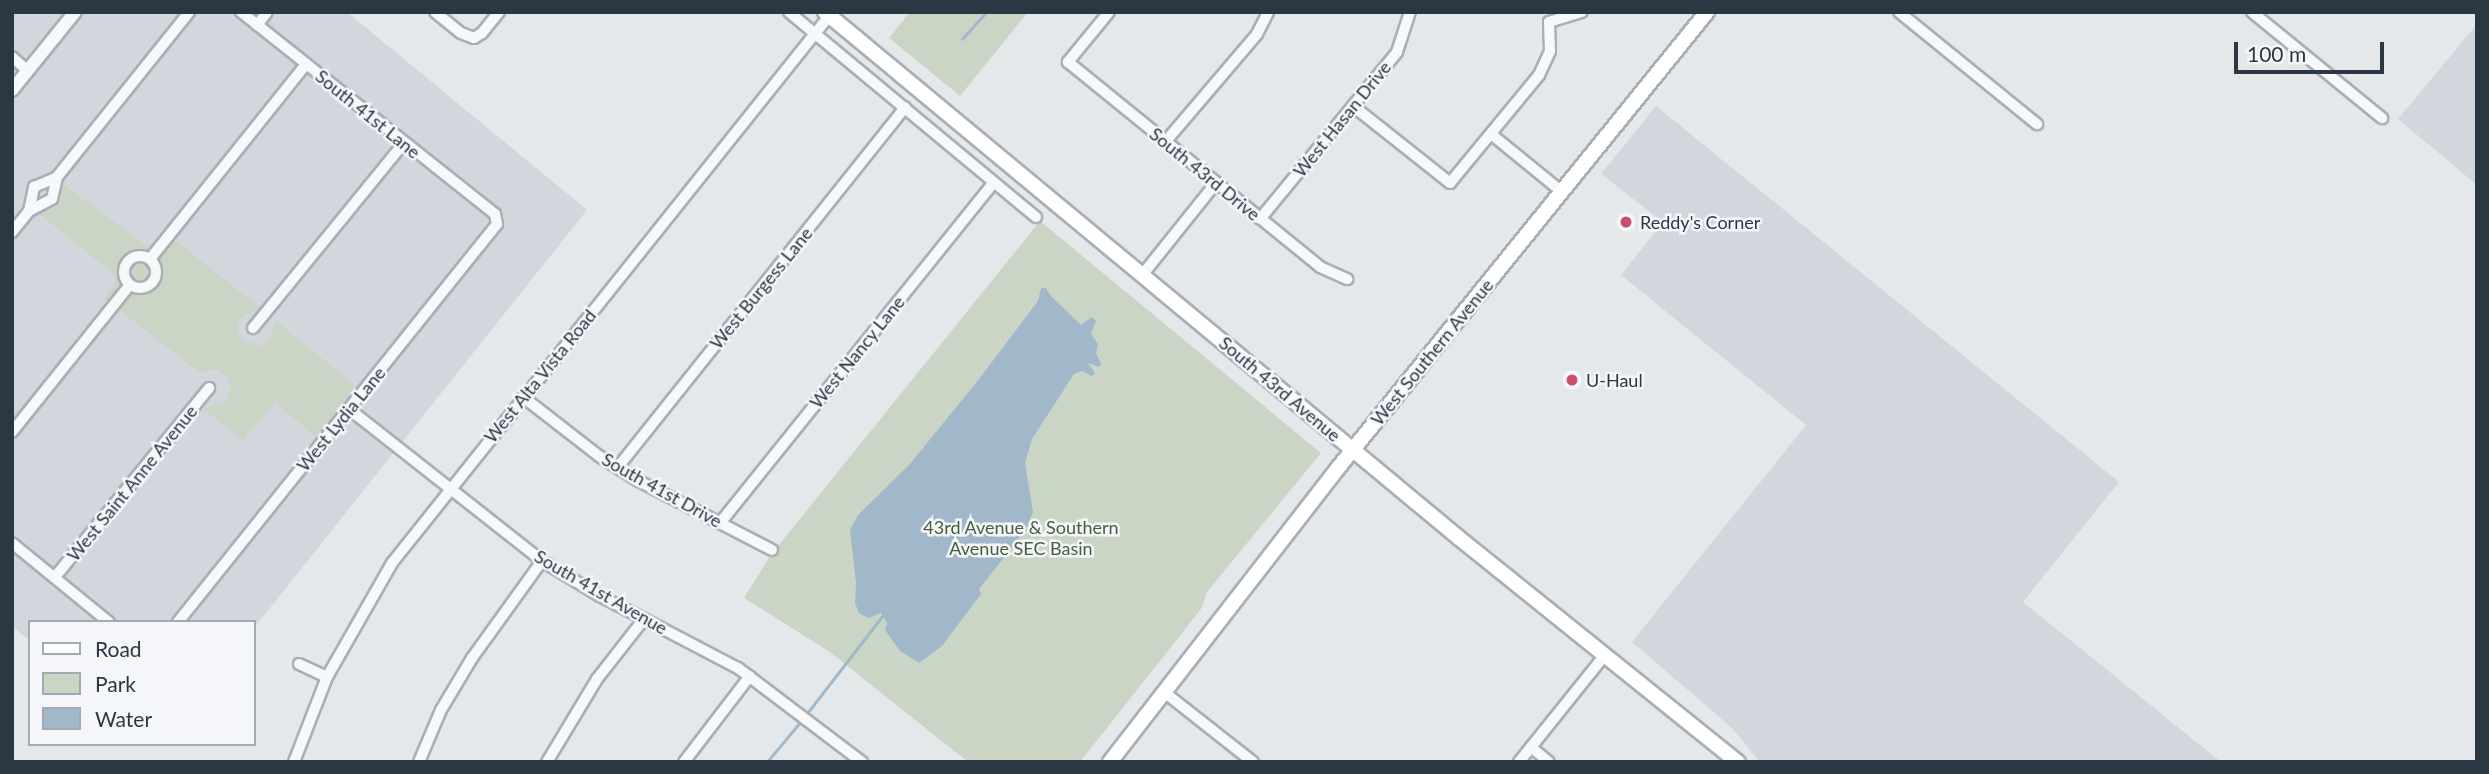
<!DOCTYPE html>
<style>
body{margin:0}
#map{position:relative;width:2489px;height:774px;overflow:hidden;background:#e4e8eb;font-family:Lato,sans-serif}
div>[style]{position:absolute}
[style*='--x']{left:calc(var(--x)*1px);top:calc(var(--y)*1px);width:calc(var(--w)*1px);rotate:calc(var(--a)*1deg)}
.built>*{inset:0;background:#d2d7dd}
.green>*{inset:0;background:#cbd5c5}
.water>*{inset:0;background:#a1b8ca}
.stream>*{height:2.5px;margin:-1.25px;padding:0 1.25px;transform-origin:1.25px;border-radius:1.25px;background:#a1b8ca}
.roads{filter:drop-shadow(2px 0 #a9afb6) drop-shadow(-2px 0 #a9afb6) drop-shadow(0 2px #a9afb6) drop-shadow(0 -2px #a9afb6)}
.minor>*{height:10px;margin:-5px;padding:0 5px;transform-origin:5px;border-radius:5px;background:#f7f8fa}
.minor>.ring{margin:-5px;padding:0;box-sizing:content-box;background:none;border:10px solid #f7f8fa;border-radius:50%}
.tertiary>*{height:12px;margin:-6px;padding:0 6px;transform-origin:6px;border-radius:6px;background:#f7f8fa}
.secondary>*{height:14px;margin:-7px;padding:0 7px;transform-origin:7px;border-radius:7px;background:#fff}
.dots>*{width:19px;height:19px;translate:-50% -50%;box-sizing:border-box;border:4px solid #f4f6f9;border-radius:50%}
span{translate:-50% -50%;white-space:nowrap;text-align:center;line-height:1.15;-webkit-text-stroke:5px #f4f6f9;paint-order:stroke}
.street-label{font-size:18px;color:#2c3744}
.poi-label{font-size:18px;color:#2c3744}
.left{translate:0 -50%;text-align:left}
.park-label{font-size:18px;color:#445f3a}
.frame{position:absolute;inset:0;border:14px solid #2c3744;pointer-events:none}
.legend{position:absolute;left:28px;top:620px;width:228px;height:126px;box-sizing:border-box;background:#f4f6f9;border:2px solid #a4aab1;margin:0;padding:9px 12px;list-style:none;font-size:21px;color:#2c3744}
.legend li{display:flex;align-items:center;gap:14px;height:35px}
.legend b{width:35px;border:2px solid #a4aab1}
.scale{position:absolute;left:2234px;top:42px;width:150px;height:32px;box-sizing:border-box;border:4px solid #2c3744;border-top:0;padding-left:9px;font-size:21px;line-height:24px;white-space:nowrap;color:#2c3744;-webkit-text-stroke:5px #f4f6f9;paint-order:stroke}
</style>
<div id="map">
<div class="built">
<i style="clip-path:polygon(12px 12px,347px 12px,587px 210px,254px 628px,254px 622px,30px 622px,30px 641px,12px 626px)"></i>
<i style="clip-path:polygon(2477px 24px,2477px 185px,2398px 119px)"></i>
<i style="clip-path:polygon(1656px 106px,2119px 482px,2023px 602px,2221px 762px,1760px 762px,1732px 728px,1632px 642px,1806px 425px,1621px 275px,1663px 222px,1601px 174px)"></i>
</div>
<div class="green">
<i style="clip-path:polygon(910px 12px,1028px 12px,960px 96px,889px 38px)"></i>
<i style="clip-path:polygon(61px 183px,160px 255px,175px 240px,260px 308px,240px 318px,237px 332px,243px 341px,264px 346px,271px 337px,275px 320px,356px 386px,316px 437px,275px 403px,243px 440px,203px 409px,225px 403px,231px 389px,228px 378px,217px 369px,200px 373px,104px 298px,115px 283px,115px 275px,37px 212px,52px 205px,60px 195px)"></i>
<i style="clip-path:polygon(1040px 221px,1321px 453px,1207px 592px,1201px 609px,1080px 762px,968px 762px,830px 652px,744px 598px,770px 556px)"></i>
</div>
<div class="water">
<i style="clip-path:polygon(1041px 288px,1046px 288px,1051px 296px,1081px 325px,1092px 317px,1096px 321px,1091px 334px,1098px 344px,1096px 353px,1101px 364px,1099px 367px,1088px 363px,1095px 373px,1092px 376px,1082px 371px,1074px 374px,1032px 439px,1025px 463px,1033px 512px,1025px 531px,979px 589px,981px 594px,942px 646px,919px 663px,900px 651px,885px 630px,887px 623px,881px 613px,869px 618px,859px 613px,855px 603px,856px 583px,850px 530px,858px 515px,909px 465px,976px 383px,1038px 301px)"></i>
</div>
<div class="stream">
<i style="--x:962;--y:39;--w:36;--a:-48"></i>
<i style="--x:805;--y:716;--w:128;--a:-52.3"></i>
<i style="--x:767;--y:762;--w:53;--a:-50.3"></i>
</div>
<div class="roads">
<div class="minor">
<i style="--x:435;--y:12;--w:33;--a:39"></i>
<i style="--x:461;--y:33;--w:14;--a:21"></i>
<i style="--x:474;--y:38;--w:9;--a:-32"></i>
<i style="--x:482;--y:33;--w:27;--a:-51"></i>
<i style="--x:789;--y:12;--w:321;--a:39.7"></i>
<i style="--x:1109;--y:12;--w:65;--a:129.4"></i>
<i style="--x:1068;--y:62;--w:325;--a:39.1"></i>
<i style="--x:1320;--y:267;--w:30;--a:24"></i>
<i style="--x:1899;--y:12;--w:178;--a:39.1"></i>
<i style="--x:2252;--y:12;--w:168;--a:39.2"></i>
<i style="--x:257;--y:25;--w:16;--a:-52"></i>
<i style="--x:12;--y:57;--w:21;--a:41"></i>
<i style="--x:1353;--y:106;--w:124;--a:38.4"></i>
<i style="--x:1450;--y:183;--w:140;--a:-50.5"></i>
<i style="--x:1539;--y:75;--w:26;--a:-65"></i>
<i style="--x:1550;--y:51;--w:29;--a:-92"></i>
<i style="--x:1549;--y:22;--w:34;--a:-17"></i>
<i style="--x:1491;--y:134;--w:92;--a:39.2"></i>
<i style="--x:1166;--y:141;--w:140;--a:-49.6"></i>
<i style="--x:1257;--y:34;--w:25;--a:-63"></i>
<i style="--x:29;--y:211;--w:26;--a:-28"></i>
<i style="--x:52;--y:199;--w:23;--a:-77"></i>
<i style="--x:1260;--y:219;--w:216;--a:-50.6"></i>
<i style="--x:1397;--y:52;--w:42;--a:-72"></i>
<i style="--x:12;--y:232;--w:27;--a:-51"></i>
<i style="--x:29;--y:211;--w:25;--a:-78"></i>
<i style="--x:34;--y:187;--w:25;--a:-23"></i>
<i style="--x:57;--y:177;--w:211;--a:-51.3"></i>
<i class="ring" style="left:124px;top:256px;width:22px;height:22px"></i>
<i style="--x:150;--y:259;--w:250;--a:-51.3"></i>
<i style="--x:1143;--y:274;--w:117;--a:-51.3"></i>
<i style="--x:253;--y:328;--w:239;--a:-50.8"></i>
<i style="--x:523;--y:397;--w:96;--a:37.8"></i>
<i style="--x:599;--y:456;--w:45;--a:32.3"></i>
<i style="--x:637;--y:480;--w:152;--a:27.4"></i>
<i style="--x:349;--y:409;--w:246;--a:38.2"></i>
<i style="--x:542;--y:561;--w:68;--a:31.1"></i>
<i style="--x:600;--y:596;--w:156;--a:27.6"></i>
<i style="--x:738;--y:668;--w:156;--a:37.2"></i>
<i style="--x:12;--y:432;--w:187;--a:-51.3"></i>
<i style="--x:618;--y:467;--w:460;--a:-51.4"></i>
<i style="--x:720;--y:523;--w:437;--a:-51.2"></i>
<i style="--x:12;--y:543;--w:125;--a:39.2"></i>
<i style="--x:55;--y:577;--w:244;--a:-50.8"></i>
<i style="--x:178;--y:622;--w:510;--a:-51.29"></i>
<i style="--x:497;--y:224;--w:10;--a:-101"></i>
<i style="--x:495;--y:214;--w:325;--a:-141.5"></i>
<i style="--x:299;--y:664;--w:31;--a:25"></i>
<i style="--x:1164;--y:692;--w:113;--a:38.2"></i>
<i style="--x:1531;--y:747;--w:23;--a:40"></i>
<i style="--x:294;--y:762;--w:91;--a:-68.8"></i>
<i style="--x:327;--y:677;--w:131;--a:-60.3"></i>
<i style="--x:392;--y:563;--w:700;--a:-51.38"></i>
<i style="--x:419;--y:762;--w:56;--a:-67.1"></i>
<i style="--x:441;--y:710;--w:61;--a:-59.2"></i>
<i style="--x:472;--y:658;--w:120;--a:-54.2"></i>
<i style="--x:547;--y:762;--w:97;--a:-58.9"></i>
<i style="--x:597;--y:679;--w:76;--a:-51.9"></i>
<i style="--x:684;--y:762;--w:108;--a:-52.5"></i>
<i style="--x:1519;--y:762;--w:137;--a:-51.2"></i>
</div>
<div class="tertiary">
<i style="--x:12;--y:90;--w:100;--a:-51.1"></i>
</div>
<div class="secondary">
<i style="--x:825;--y:12;--w:824;--a:39.68"></i>
<i style="--x:1459;--y:538;--w:358;--a:38.8"></i>
<i style="--x:1110;--y:762;--w:372;--a:-52.2"></i>
<i style="--x:1338;--y:468;--w:587;--a:-51.02"></i>
</div>
</div>
<div class="dots">
<i style="left:1626px;top:222px;background:#cb4f6c"></i>
<i style="left:1572px;top:380px;background:#cb4f6c"></i>
</div>
<div class="street-label">
<span style="left:368px;top:114px;rotate:39deg">South 41st Lane</span>
<span style="left:1342px;top:119px;rotate:-51deg">West Hasan Drive</span>
<span style="left:1205px;top:174px;rotate:39deg">South 43rd Drive</span>
<span style="left:761px;top:288px;rotate:-51deg">West Burgess Lane</span>
<span style="left:857px;top:352px;rotate:-51deg">West Nancy Lane</span>
<span style="left:1432px;top:352px;rotate:-51deg">West Southern Avenue</span>
<span style="left:540px;top:376px;rotate:-51deg">West Alta Vista Road</span>
<span style="left:1280px;top:389px;rotate:40deg">South 43rd Avenue</span>
<span style="left:341px;top:419px;rotate:-51deg">West Lydia Lane</span>
<span style="left:132px;top:483px;rotate:-51deg">West Saint Anne Avenue</span>
<span style="left:662px;top:490px;rotate:29deg">South 41st Drive</span>
<span style="left:601px;top:592px;rotate:30deg">South 41st Avenue</span>
</div>
<div class="poi-label">
<span class="left" style="left:1640px;top:222px">Reddy's Corner</span>
<span class="left" style="left:1586px;top:380px">U-Haul</span>
</div>
<div class="park-label">
<span style="left:1021px;top:538px">43rd Avenue &amp; Southern<br>Avenue SEC Basin</span>
</div>
<div class="frame"></div>
<ul class="legend">
<li><b style="height:9px;background:#fff"></b>Road</li>
<li><b style="height:19px;background:#cbd5c5"></b>Park</li>
<li><b style="height:19px;background:#a1b8ca"></b>Water</li>
</ul>
<div class="scale">100 m</div>
</div>
